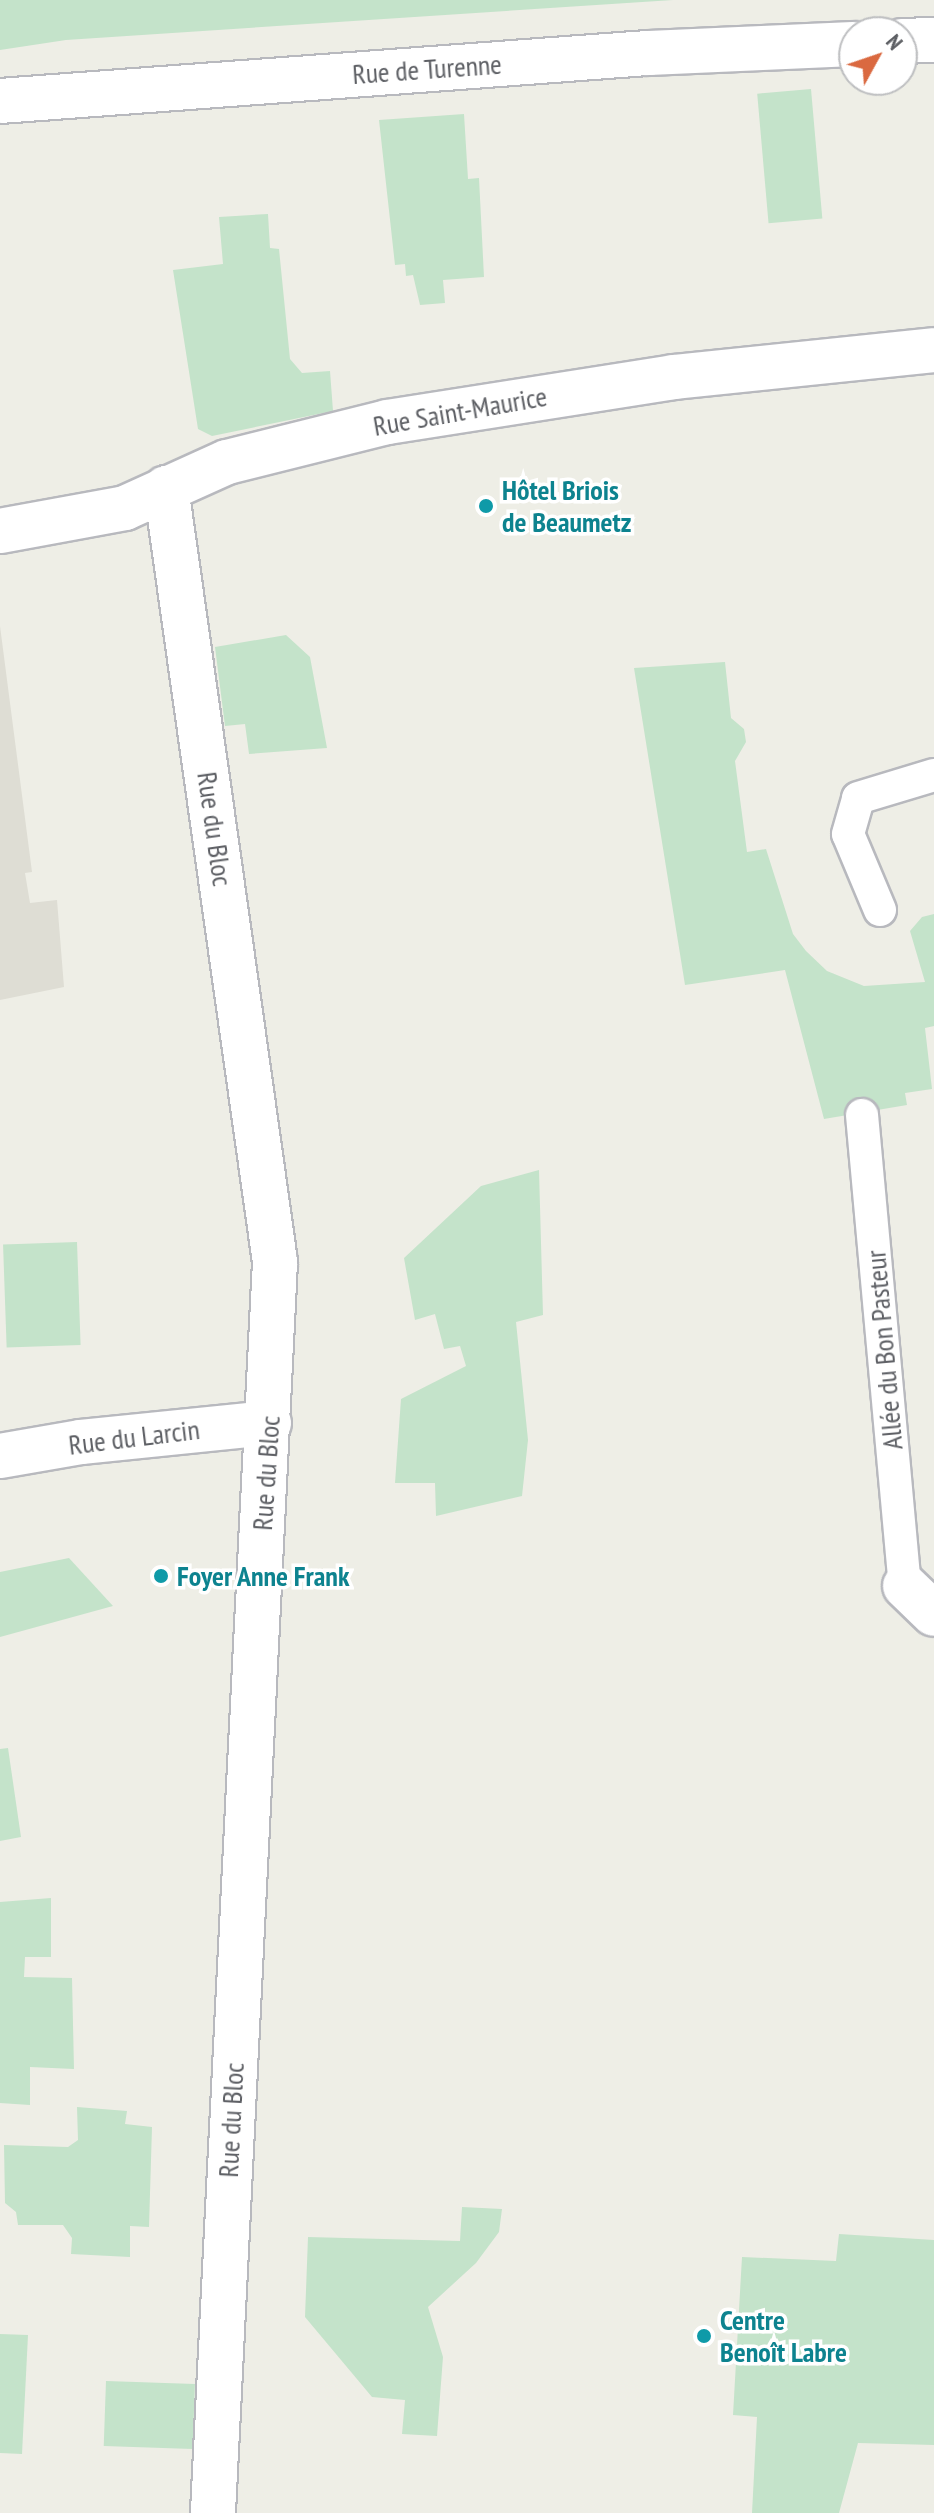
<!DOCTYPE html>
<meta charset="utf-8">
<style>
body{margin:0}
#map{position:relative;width:934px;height:2513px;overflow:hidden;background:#eeeee6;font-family:"PT Sans Narrow",sans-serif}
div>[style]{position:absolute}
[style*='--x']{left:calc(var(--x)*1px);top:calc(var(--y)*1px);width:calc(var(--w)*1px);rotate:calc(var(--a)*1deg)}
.education>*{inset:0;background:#deddd4}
.green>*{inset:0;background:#c4e3ca;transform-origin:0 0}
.roads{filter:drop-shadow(2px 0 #b8b9be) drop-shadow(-2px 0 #b8b9be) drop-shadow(0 2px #b8b9be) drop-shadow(0 -2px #b8b9be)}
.lane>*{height:32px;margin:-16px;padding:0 16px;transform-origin:16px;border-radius:16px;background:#fff}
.street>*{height:44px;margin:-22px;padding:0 22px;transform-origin:22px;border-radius:22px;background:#fff}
.secondary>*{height:44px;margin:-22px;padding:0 22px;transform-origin:22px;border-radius:22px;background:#fff}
.dots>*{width:22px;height:22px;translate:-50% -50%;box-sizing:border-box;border:4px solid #fff;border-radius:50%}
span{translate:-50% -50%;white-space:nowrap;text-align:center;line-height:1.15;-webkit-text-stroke:7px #fff;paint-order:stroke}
.street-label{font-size:28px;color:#5d5f64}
.culture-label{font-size:28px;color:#0d838f;font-weight:700}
.left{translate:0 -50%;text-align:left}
.north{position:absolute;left:838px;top:16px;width:80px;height:80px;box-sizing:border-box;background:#fff;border:2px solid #bebfc1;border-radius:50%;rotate:50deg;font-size:22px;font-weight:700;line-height:32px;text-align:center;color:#5d5f64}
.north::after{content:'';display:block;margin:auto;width:28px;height:36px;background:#da6940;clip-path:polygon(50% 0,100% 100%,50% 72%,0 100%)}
</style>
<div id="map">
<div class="education">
<i style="clip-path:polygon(0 626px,32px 872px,25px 873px,30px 903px,57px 900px,64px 987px,0 1000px)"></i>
</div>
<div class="green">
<i style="clip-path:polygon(0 0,673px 0,66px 40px,0 50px)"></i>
<i style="left:811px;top:89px;width:130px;height:54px;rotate:85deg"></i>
<i style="clip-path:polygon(464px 114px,468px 179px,479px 178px,484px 277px,443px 280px,445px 303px,420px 305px,413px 275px,406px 276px,405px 264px,395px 265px,379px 120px)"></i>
<i style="clip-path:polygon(268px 214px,270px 248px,279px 249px,290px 359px,302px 373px,330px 371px,333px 411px,212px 436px,198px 429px,173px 270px,223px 264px,219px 217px)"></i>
<i style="clip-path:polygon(286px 635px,310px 657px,327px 748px,249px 754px,245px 724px,225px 726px,215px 647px)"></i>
<i style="clip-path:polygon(725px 662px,731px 718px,744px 729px,746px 742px,735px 761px,747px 852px,766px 849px,793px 934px,806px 951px,827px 971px,864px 986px,925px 982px,910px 931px,922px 917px,934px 914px,934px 1026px,925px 1028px,932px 1089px,905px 1093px,907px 1105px,824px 1119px,785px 970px,685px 985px,634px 668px)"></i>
<i style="clip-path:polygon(539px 1170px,543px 1315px,516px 1322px,528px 1440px,522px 1496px,436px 1516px,435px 1483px,395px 1483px,401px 1399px,466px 1366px,460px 1346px,444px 1349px,435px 1314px,415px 1320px,404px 1258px,481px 1186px)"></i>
<i style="left:77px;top:1242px;width:103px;height:74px;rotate:88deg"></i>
<i style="clip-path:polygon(69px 1558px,113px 1606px,0 1637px,0 1572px)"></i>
<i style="clip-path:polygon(8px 1748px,21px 1837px,0 1841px,0 1749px)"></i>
<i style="clip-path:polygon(51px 1898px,51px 1957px,25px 1957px,24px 1977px,72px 1978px,74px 2069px,30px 2067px,30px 2105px,0 2103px,0 1902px)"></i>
<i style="clip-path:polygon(77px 2107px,127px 2111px,125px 2124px,152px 2127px,149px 2227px,130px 2226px,130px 2257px,71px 2254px,72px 2238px,63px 2225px,18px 2225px,16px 2212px,5px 2203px,4px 2145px,68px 2147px,78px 2140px)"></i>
<i style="clip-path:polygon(462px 2207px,502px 2209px,499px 2232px,476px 2263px,428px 2307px,443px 2357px,437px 2436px,402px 2434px,405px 2400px,372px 2397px,305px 2317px,308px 2237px,460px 2241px)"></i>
<i style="clip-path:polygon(839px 2234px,934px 2240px,934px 2445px,858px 2443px,839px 2513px,752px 2513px,757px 2417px,733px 2415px,742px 2257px,836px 2261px)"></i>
<i style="clip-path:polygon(0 2334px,28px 2335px,22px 2454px,0 2453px)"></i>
<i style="left:106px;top:2381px;width:89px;height:65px;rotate:2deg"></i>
</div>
<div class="roads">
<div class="lane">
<i style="--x:880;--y:910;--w:82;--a:-112.8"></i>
<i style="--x:848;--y:834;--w:37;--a:-74"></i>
<i style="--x:858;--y:798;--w:79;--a:-16.8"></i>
<i style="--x:862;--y:1115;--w:473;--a:84.8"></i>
</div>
<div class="street">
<i style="--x:166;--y:488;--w:782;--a:81.98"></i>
<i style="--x:275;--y:1262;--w:1253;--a:92.84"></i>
<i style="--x:0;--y:531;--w:127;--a:-10.4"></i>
<i style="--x:125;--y:508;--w:112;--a:-24.3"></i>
<i style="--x:227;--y:462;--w:165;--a:-14"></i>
<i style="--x:387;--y:422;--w:290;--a:-8.9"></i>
<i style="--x:673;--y:377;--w:262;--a:-5.9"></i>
<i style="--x:0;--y:1456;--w:82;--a:-9.8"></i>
<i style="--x:81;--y:1442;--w:189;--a:-5.8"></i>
<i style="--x:905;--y:1586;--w:40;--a:44"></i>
</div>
<div class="secondary">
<i style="--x:902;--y:41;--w:32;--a:-2"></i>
<i style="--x:0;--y:101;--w:650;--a:-4.24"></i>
<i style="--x:648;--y:53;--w:206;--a:-2.5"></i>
</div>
</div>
<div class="dots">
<i style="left:486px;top:506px;background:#0f9aa8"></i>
<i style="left:161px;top:1576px;background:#0f9aa8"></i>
<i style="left:704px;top:2336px;background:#0f9aa8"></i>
</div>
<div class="street-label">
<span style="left:427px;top:69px;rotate:-4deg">Rue de Turenne</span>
<span style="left:460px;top:411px;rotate:-10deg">Rue Saint-Maurice</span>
<span style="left:215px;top:829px;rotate:82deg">Rue du Bloc</span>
<span style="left:884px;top:1350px;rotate:-95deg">Allée du Bon Pasteur</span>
<span style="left:134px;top:1437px;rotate:-7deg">Rue du Larcin</span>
<span style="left:266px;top:1473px;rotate:-86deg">Rue du Bloc</span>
<span style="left:231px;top:2120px;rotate:-87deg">Rue du Bloc</span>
</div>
<div class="culture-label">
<span class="left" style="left:502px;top:506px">Hôtel Briois<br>de Beaumetz</span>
<span class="left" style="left:177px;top:1576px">Foyer Anne Frank</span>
<span class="left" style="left:720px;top:2336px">Centre<br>Benoît Labre</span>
</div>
<div class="north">N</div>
</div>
